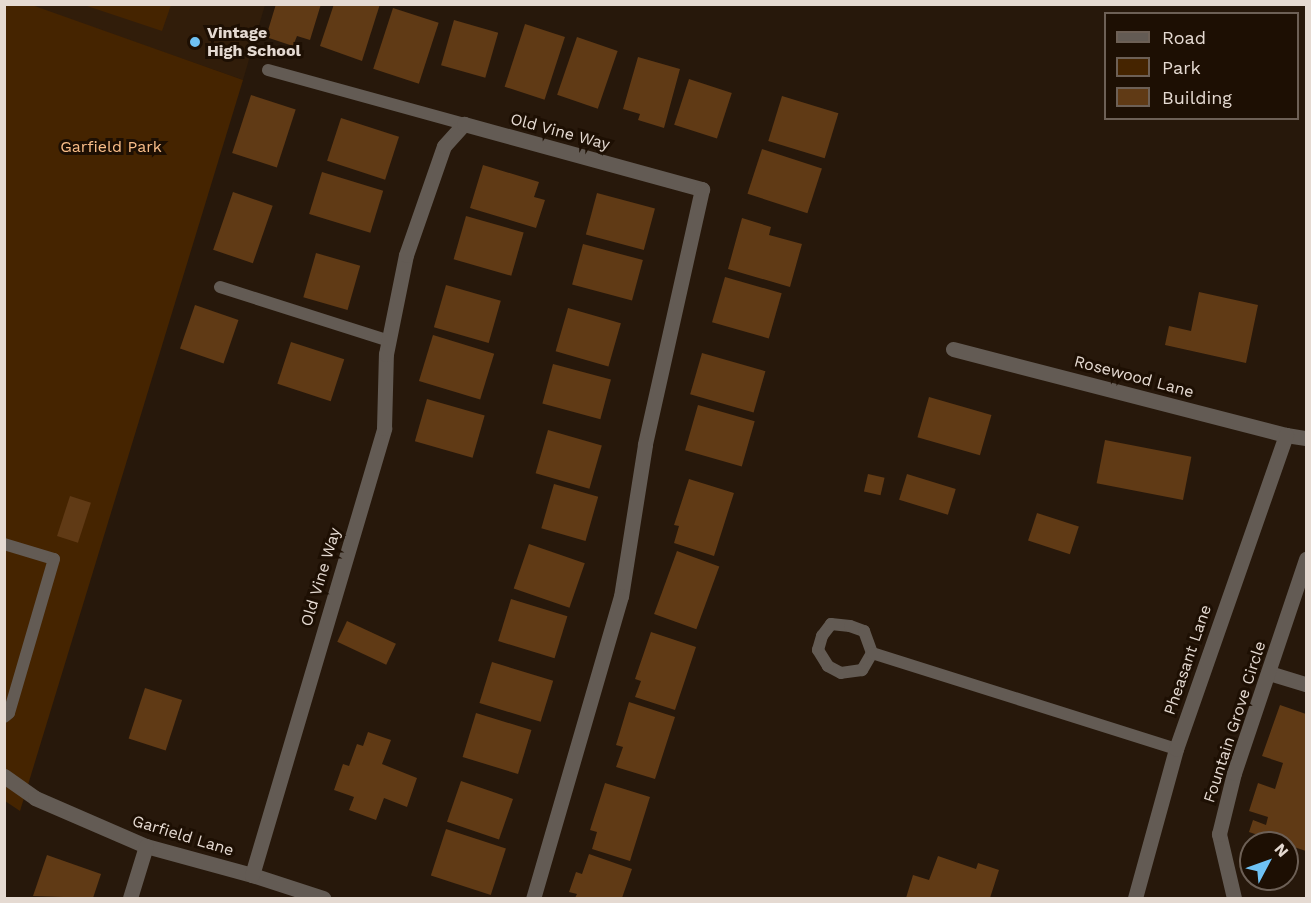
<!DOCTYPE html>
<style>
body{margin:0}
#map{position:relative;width:1311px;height:903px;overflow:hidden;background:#27180b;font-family:"Work Sans",sans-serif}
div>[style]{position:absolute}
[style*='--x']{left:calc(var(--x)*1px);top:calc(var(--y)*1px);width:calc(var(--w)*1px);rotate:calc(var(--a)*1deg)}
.built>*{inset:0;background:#311d0a}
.green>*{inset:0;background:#452400}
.building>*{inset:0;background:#603a15;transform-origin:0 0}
.lane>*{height:12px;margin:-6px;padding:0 6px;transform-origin:6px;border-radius:6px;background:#635b54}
.street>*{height:15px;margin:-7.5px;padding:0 7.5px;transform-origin:7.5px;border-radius:7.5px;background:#635b54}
.dots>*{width:16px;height:16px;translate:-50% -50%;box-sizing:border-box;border:3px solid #1d0f03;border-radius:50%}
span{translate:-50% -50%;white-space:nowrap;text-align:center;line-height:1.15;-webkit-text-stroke:6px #1d0f03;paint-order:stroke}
.poi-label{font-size:16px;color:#e5dad2;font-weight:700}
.left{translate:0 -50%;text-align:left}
.street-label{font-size:16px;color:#e5dad2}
.park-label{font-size:16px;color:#fabe89}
.frame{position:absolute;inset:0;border:6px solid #e5dad2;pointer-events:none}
.legend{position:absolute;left:1104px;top:12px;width:195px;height:108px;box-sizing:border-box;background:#1d0f03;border:2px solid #6d6056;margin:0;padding:8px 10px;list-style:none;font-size:18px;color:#e5dad2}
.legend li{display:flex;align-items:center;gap:12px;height:30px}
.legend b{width:30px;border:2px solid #6d6056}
.north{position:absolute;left:1239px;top:831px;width:60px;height:60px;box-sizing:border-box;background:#1d0f03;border:2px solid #6d6056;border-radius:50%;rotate:49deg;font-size:16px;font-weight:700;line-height:24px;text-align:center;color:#e5dad2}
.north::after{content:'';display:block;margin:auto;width:21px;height:27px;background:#6fc2f4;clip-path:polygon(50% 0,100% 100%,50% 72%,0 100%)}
</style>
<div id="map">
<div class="built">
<i style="clip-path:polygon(29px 5px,265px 5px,243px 80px)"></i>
</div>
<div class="green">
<i style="clip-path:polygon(29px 4px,243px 80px,20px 811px,5px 801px,4px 5px)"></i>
<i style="clip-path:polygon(84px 5px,171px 5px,162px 31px)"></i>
</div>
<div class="building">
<i style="clip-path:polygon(276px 4px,321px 4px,310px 40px,297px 36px,293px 46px,266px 37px)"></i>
<i style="clip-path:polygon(334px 4px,380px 4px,362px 61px,320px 46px)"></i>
<i style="left:393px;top:8px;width:48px;height:64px;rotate:18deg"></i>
<i style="left:454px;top:20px;width:46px;height:47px;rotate:16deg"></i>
<i style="left:525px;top:24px;width:42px;height:66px;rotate:18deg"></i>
<i style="left:577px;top:37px;width:43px;height:61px;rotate:19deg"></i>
<i style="clip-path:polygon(638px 57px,680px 69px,664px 128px,638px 120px,640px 114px,623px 109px)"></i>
<i style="left:689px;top:79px;width:45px;height:48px;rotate:18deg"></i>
<i style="left:251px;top:95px;width:47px;height:61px;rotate:18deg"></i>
<i style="left:782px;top:96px;width:59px;height:47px;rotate:17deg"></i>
<i style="left:341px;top:118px;width:61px;height:45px;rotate:18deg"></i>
<i style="left:762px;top:149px;width:63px;height:47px;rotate:18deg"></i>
<i style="clip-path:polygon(483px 165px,539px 182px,534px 197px,545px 200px,536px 228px,470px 208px)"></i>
<i style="left:322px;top:172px;width:64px;height:44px;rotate:17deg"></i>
<i style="left:233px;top:192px;width:42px;height:61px;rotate:19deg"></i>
<i style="left:597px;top:193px;width:60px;height:43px;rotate:15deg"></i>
<i style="left:466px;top:216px;width:60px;height:45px;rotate:16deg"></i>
<i style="clip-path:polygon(742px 218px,771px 227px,769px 235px,802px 244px,790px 287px,728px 269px)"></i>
<i style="left:583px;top:244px;width:62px;height:42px;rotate:15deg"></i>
<i style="left:316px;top:253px;width:46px;height:46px;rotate:16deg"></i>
<i style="left:725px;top:277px;width:59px;height:47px;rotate:16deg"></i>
<i style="left:446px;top:285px;width:57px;height:44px;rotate:16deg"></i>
<i style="clip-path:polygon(1199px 292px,1258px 305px,1246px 363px,1165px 345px,1169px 326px,1191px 331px)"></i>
<i style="left:195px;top:305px;width:46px;height:46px;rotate:19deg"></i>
<i style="left:568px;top:308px;width:55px;height:45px;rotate:16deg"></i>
<i style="left:433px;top:335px;width:64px;height:48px;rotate:17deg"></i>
<i style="left:291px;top:342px;width:56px;height:44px;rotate:18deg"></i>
<i style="left:702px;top:353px;width:66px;height:43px;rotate:16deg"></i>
<i style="left:553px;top:364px;width:60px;height:41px;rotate:15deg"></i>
<i style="left:929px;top:397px;width:65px;height:42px;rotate:16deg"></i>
<i style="left:427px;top:399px;width:60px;height:44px;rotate:16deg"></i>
<i style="left:698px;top:405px;width:59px;height:47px;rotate:16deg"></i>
<i style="left:548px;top:430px;width:56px;height:45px;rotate:16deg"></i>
<i style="left:1105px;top:440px;width:88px;height:44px;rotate:11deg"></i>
<i style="left:868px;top:474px;width:17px;height:18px;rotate:13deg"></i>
<i style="left:907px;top:474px;width:51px;height:27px;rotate:17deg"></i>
<i style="clip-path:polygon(689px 479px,734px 493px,714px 556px,674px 543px,679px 526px,674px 525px)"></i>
<i style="left:554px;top:484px;width:46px;height:46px;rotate:16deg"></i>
<i style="left:70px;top:496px;width:22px;height:42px;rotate:18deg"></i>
<i style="left:1037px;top:513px;width:44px;height:29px;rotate:18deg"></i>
<i style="left:529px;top:544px;width:59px;height:47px;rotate:19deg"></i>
<i style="left:677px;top:551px;width:45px;height:67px;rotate:20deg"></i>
<i style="left:511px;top:599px;width:59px;height:44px;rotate:17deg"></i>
<i style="left:347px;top:621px;width:54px;height:23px;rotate:25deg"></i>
<i style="clip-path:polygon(651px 632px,696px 647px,675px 710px,635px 697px,641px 681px,635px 679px)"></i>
<i style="left:492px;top:662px;width:64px;height:43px;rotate:17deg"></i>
<i style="left:145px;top:688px;width:39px;height:53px;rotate:18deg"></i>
<i style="clip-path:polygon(629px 702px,675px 717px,655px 779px,616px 767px,623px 747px,616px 745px)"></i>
<i style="clip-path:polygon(1280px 705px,1306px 714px,1306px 851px,1249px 832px,1253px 820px,1266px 825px,1268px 817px,1249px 811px,1258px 783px,1275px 789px,1283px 763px,1262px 756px)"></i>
<i style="left:476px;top:713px;width:58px;height:46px;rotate:17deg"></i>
<i style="clip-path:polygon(368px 732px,391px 740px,382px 764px,417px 778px,407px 807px,384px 798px,376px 820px,349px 810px,354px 797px,334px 790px,343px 764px,349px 766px,357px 744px,363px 746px)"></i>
<i style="left:461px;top:781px;width:55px;height:43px;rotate:19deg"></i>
<i style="clip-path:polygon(605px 783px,650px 797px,630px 861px,592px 849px,597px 832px,590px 830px)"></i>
<i style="left:446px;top:829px;width:63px;height:49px;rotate:18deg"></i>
<i style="clip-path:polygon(589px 854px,632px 869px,622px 898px,575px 898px,577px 894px,569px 892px,576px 872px,582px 874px)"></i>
<i style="clip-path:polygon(47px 855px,101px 874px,93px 898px,33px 896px)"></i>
<i style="clip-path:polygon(938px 856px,976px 869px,978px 863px,999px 870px,990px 898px,906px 898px,913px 875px,929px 880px)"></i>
</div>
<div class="lane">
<i style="--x:268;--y:70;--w:203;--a:15.4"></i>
<i style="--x:220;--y:287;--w:177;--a:17.7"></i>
<i style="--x:4;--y:544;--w:52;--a:16.7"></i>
<i style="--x:54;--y:559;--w:160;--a:106.3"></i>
<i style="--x:9;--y:713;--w:6;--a:141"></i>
<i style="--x:872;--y:653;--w:20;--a:120"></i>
<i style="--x:862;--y:670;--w:21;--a:172"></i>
<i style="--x:841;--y:673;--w:15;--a:-152"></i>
<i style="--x:828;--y:666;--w:19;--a:-122"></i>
<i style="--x:818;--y:650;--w:15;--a:-74"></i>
<i style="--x:822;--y:636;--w:15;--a:-53"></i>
<i style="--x:831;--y:624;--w:19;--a:6"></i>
<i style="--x:850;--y:626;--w:15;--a:20"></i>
<i style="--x:864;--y:631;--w:23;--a:70"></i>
<i style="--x:872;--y:653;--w:319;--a:17.5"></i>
</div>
<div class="street">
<i style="--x:953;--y:349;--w:344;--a:14.5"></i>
<i style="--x:1286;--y:435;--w:20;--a:9"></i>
<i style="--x:1269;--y:673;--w:39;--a:17"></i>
<i style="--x:4;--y:776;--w:38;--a:35"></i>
<i style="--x:35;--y:798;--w:121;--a:23.4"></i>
<i style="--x:146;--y:846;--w:110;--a:15.3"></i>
<i style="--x:252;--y:875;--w:75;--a:17.9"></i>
<i style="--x:252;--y:875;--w:466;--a:-73.5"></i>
<i style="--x:384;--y:428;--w:74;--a:-88.5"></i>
<i style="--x:386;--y:354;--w:101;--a:-78.6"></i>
<i style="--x:406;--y:255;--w:115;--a:-70.8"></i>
<i style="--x:444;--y:146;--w:30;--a:-48"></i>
<i style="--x:464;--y:124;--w:247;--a:15.3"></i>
<i style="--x:702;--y:189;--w:262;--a:102.6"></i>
<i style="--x:645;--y:445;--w:153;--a:99"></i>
<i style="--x:621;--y:596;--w:315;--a:106.2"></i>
<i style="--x:130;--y:898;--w:54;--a:-72.9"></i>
<i style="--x:1135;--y:898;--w:155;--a:-74.6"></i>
<i style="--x:1176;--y:749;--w:333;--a:-70.7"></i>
<i style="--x:1234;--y:898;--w:66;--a:-103.2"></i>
<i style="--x:1219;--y:834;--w:63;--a:-76.2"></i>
<i style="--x:1234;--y:773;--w:226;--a:-71.4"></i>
</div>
<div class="dots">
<i style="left:195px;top:42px;background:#6fc2f4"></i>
</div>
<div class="poi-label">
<span class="left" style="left:207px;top:42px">Vintage<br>High School</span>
</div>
<div class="street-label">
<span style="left:560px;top:132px;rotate:15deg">Old Vine Way</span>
<span style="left:1134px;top:377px;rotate:15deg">Rosewood Lane</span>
<span style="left:321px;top:577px;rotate:-73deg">Old Vine Way</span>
<span style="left:1188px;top:660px;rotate:-71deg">Pheasant Lane</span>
<span style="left:1235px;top:722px;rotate:-72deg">Fountain Grove Circle</span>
<span style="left:183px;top:836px;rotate:17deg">Garfield Lane</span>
</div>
<div class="park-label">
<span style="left:111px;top:147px">Garfield Park</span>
</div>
<div class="frame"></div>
<ul class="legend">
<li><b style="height:8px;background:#635b54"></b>Road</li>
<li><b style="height:16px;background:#452400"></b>Park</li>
<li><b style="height:16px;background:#603a15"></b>Building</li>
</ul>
<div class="north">N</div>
</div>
